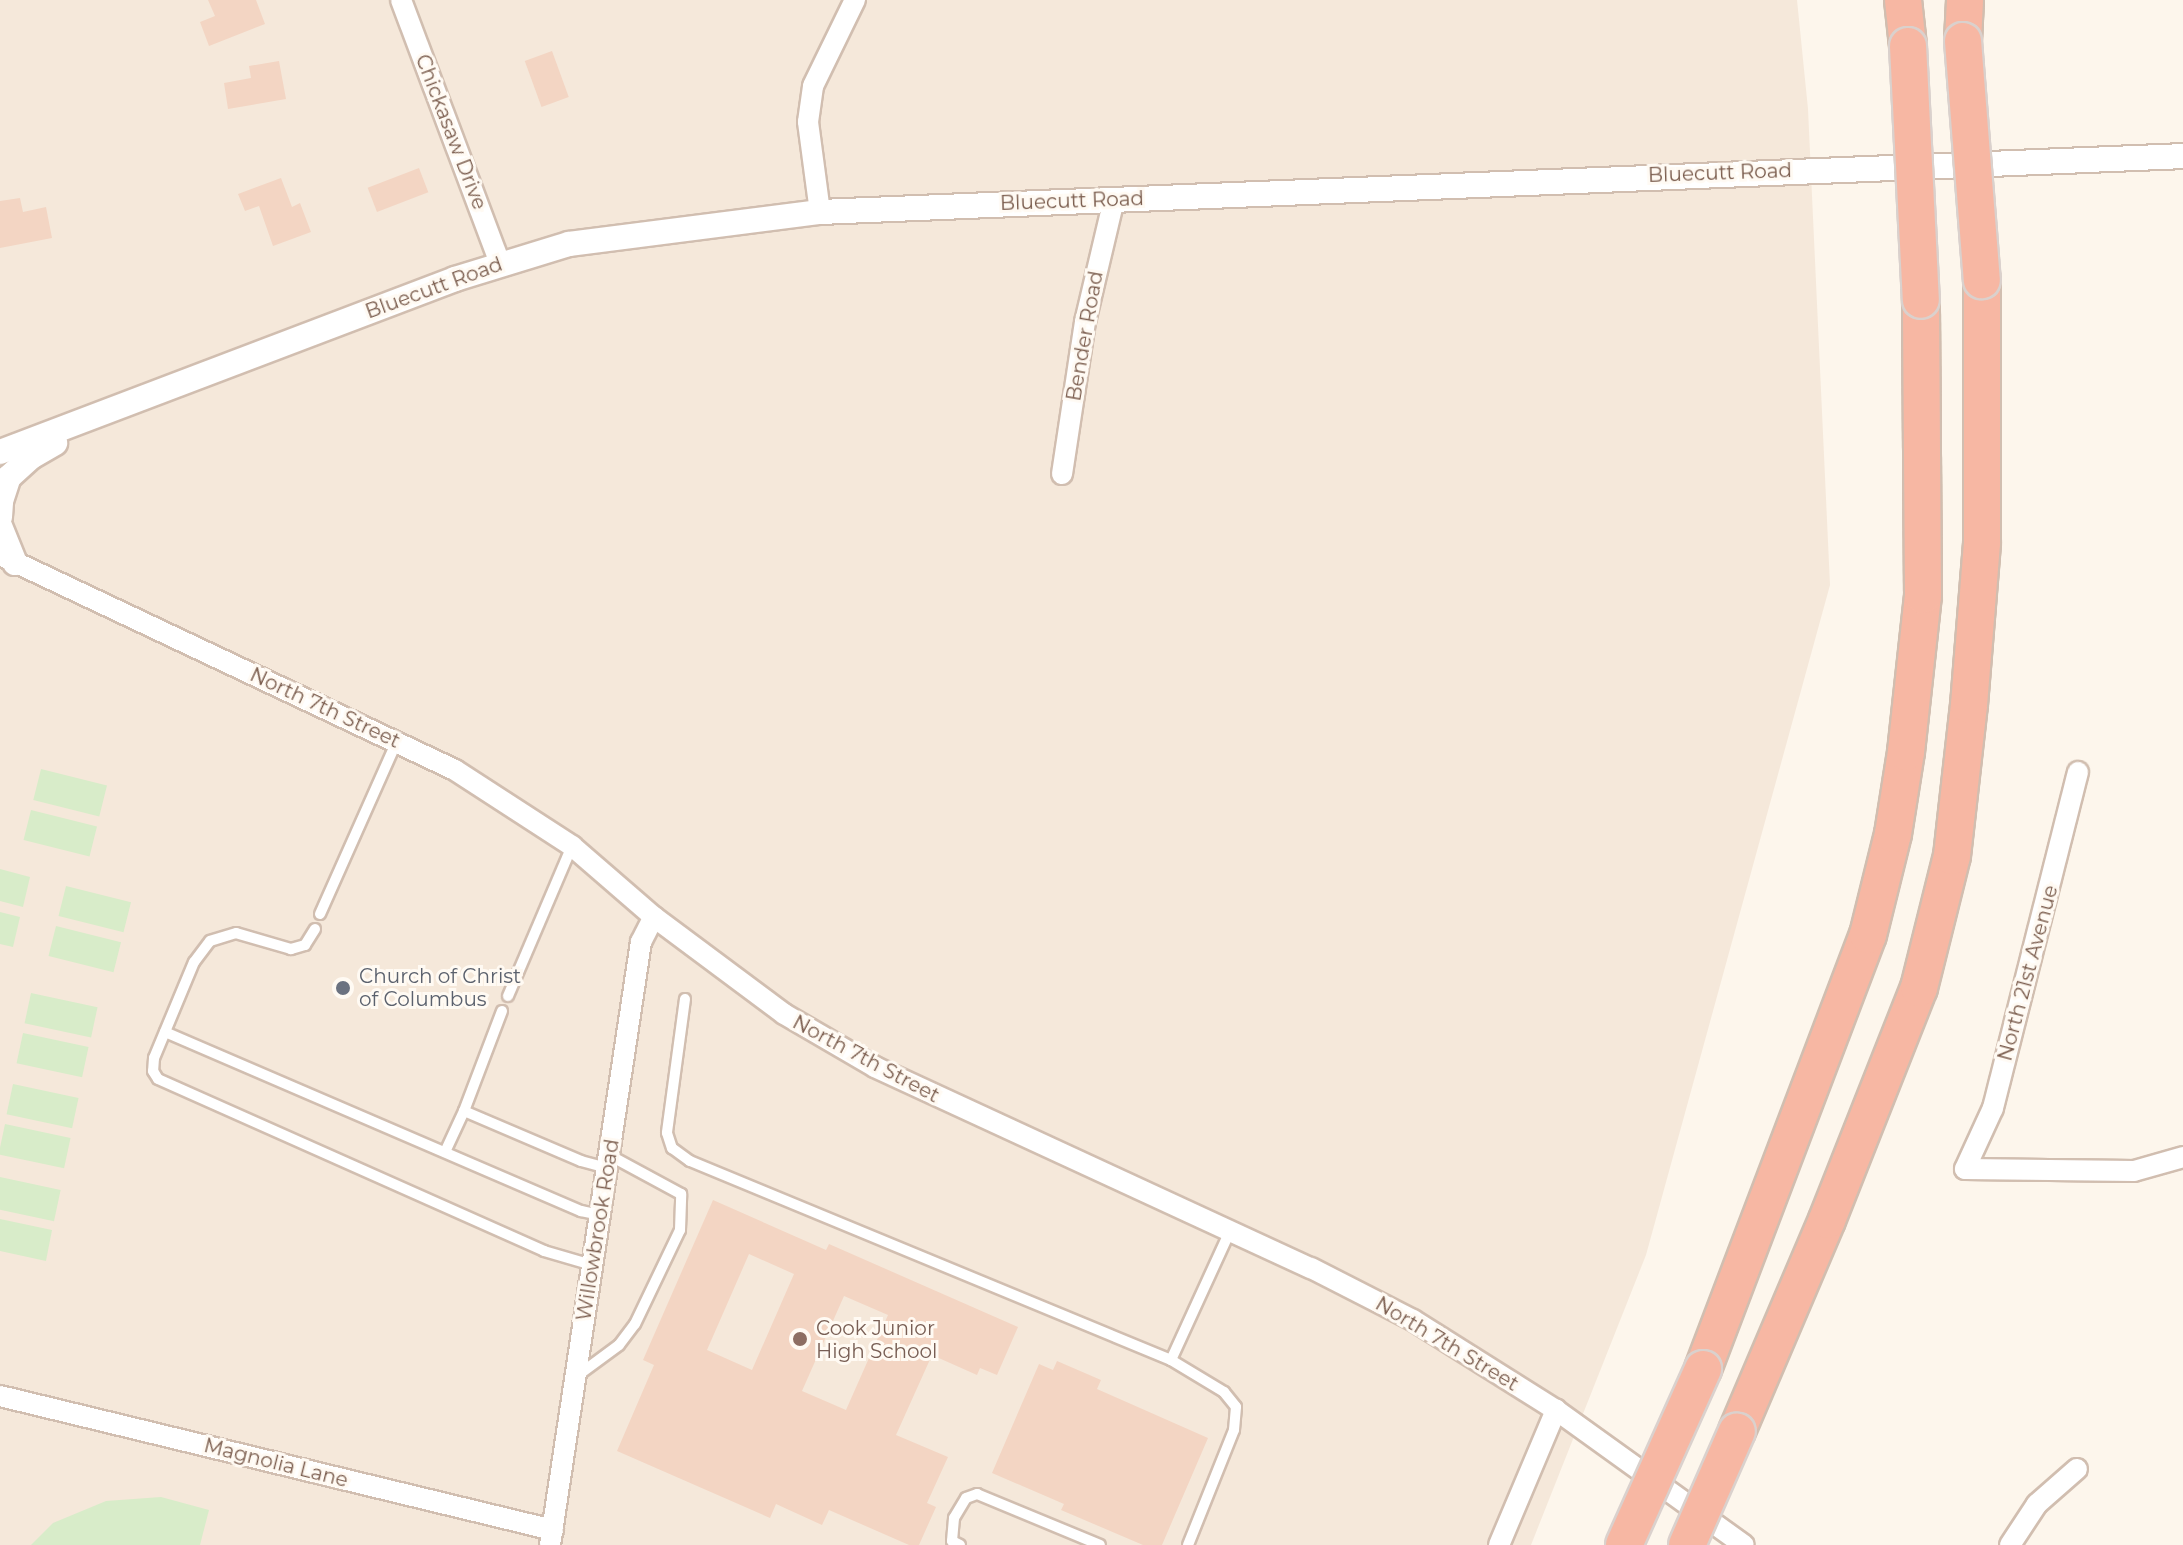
<!DOCTYPE html>
<style>
body{margin:0}
#map{position:relative;width:2183px;height:1545px;overflow:hidden;background:#fdf6ec;font-family:Montserrat,sans-serif}
div>[style]{position:absolute}
[style*='--x']{left:calc(var(--x)*1px);top:calc(var(--y)*1px);width:calc(var(--w)*1px);rotate:calc(var(--a)*1deg)}
.residential>*{inset:0;background:#f5e8da}
.green>*{inset:0;background:#d8ecc9;transform-origin:0 0}
.building>*{inset:0;background:#f3d5c3;transform-origin:0 0}
.roads{filter:drop-shadow(2px 0 #d1beb0) drop-shadow(-2px 0 #d1beb0) drop-shadow(0 2px #d1beb0) drop-shadow(0 -2px #d1beb0)}
.service>*{height:10px;margin:-5px;padding:0 5px;transform-origin:5px;border-radius:5px;background:#fff}
.minor>*{height:20px;margin:-10px;padding:0 10px;transform-origin:10px;border-radius:10px;background:#fff}
.tertiary>*{height:24px;margin:-12px;padding:0 12px;transform-origin:12px;border-radius:12px;background:#fff}
.motorway>*{height:36px;margin:-18px;padding:0 18px;transform-origin:18px;border-radius:18px;background:#f7b7a3}
.bridges{filter:drop-shadow(2px 0 #dad1cd) drop-shadow(-2px 0 #dad1cd) drop-shadow(0 2px #dad1cd) drop-shadow(0 -2px #dad1cd)}
.motorway-bridge>*{height:36px;margin:-18px;padding:0 18px;transform-origin:18px;border-radius:18px;background:#f7b7a3}
.dots>*{width:22px;height:22px;translate:-50% -50%;box-sizing:border-box;border:4px solid #fffaf3;border-radius:50%}
span{translate:-50% -50%;white-space:nowrap;text-align:center;line-height:1.15;-webkit-text-stroke:6px #fffaf3;paint-order:stroke}
.street-label{font-size:20px;color:#7a5c4d}
.worship-label{font-size:20px;color:#5b616d}
.left{translate:0 -50%;text-align:left}
.education-label{font-size:20px;color:#785e54}
</style>
<div id="map">
<div class="residential">
<i style="clip-path:polygon(0 0,1797px 0,1808px 109px,1830px 585px,1646px 1255px,1531px 1545px,0 1545px)"></i>
</div>
<div class="green">
<i style="left:41px;top:769px;width:68px;height:32px;rotate:14deg"></i>
<i style="left:31px;top:810px;width:68px;height:31px;rotate:14deg"></i>
<i style="clip-path:polygon(0 869px,30px 877px,23px 907px,0 901px)"></i>
<i style="left:66px;top:886px;width:67px;height:31px;rotate:14deg"></i>
<i style="clip-path:polygon(0 912px,20px 917px,13px 947px,0 944px)"></i>
<i style="left:56px;top:926px;width:67px;height:31px;rotate:14deg"></i>
<i style="left:31px;top:993px;width:68px;height:31px;rotate:12deg"></i>
<i style="left:23px;top:1033px;width:67px;height:31px;rotate:12deg"></i>
<i style="left:13px;top:1084px;width:67px;height:31px;rotate:12deg"></i>
<i style="left:5px;top:1124px;width:67px;height:31px;rotate:12deg"></i>
<i style="left:0;top:1177px;width:62px;height:32px;rotate:12deg"></i>
<i style="clip-path:polygon(0 1219px,52px 1230px,46px 1261px,0 1251px)"></i>
<i style="clip-path:polygon(161px 1497px,209px 1510px,200px 1545px,31px 1545px,53px 1523px,106px 1501px)"></i>
</div>
<div class="building">
<i style="clip-path:polygon(208px 0,256px 0,265px 24px,209px 46px,200px 22px,215px 16px)"></i>
<i style="left:552px;top:51px;width:49px;height:29px;rotate:70deg"></i>
<i style="clip-path:polygon(279px 61px,286px 99px,228px 109px,224px 83px,251px 78px,249px 66px)"></i>
<i style="left:419px;top:168px;width:26px;height:55px;rotate:69deg"></i>
<i style="clip-path:polygon(281px 178px,292px 207px,300px 203px,311px 232px,273px 246px,259px 206px,245px 211px,238px 194px)"></i>
<i style="clip-path:polygon(20px 198px,23px 212px,46px 207px,52px 238px,0 248px,0 201px)"></i>
<i style="clip-path:polygon(evenodd,713px 1200px,826px 1250px,829px 1244px,1018px 1327px,997px 1375px,980px 1368px,977px 1375px,932px 1355px,896px 1435px,948px 1457px,927px 1503px,936px 1507px,919px 1545px,909px 1545px,829px 1510px,822px 1525px,776px 1504px,770px 1518px,617px 1451px,654px 1365px,643px 1360px,713px 1200px,749px 1254px,794px 1274px,752px 1370px,707px 1350px,749px 1254px,713px 1200px,844px 1296px,888px 1315px,846px 1410px,802px 1391px,844px 1296px)"></i>
<i style="clip-path:polygon(1057px 1361px,1101px 1380px,1097px 1389px,1208px 1438px,1162px 1545px,1143px 1545px,1061px 1510px,1064px 1504px,992px 1473px,1039px 1364px,1053px 1370px)"></i>
</div>
<div class="roads">
<div class="service">
<i style="--x:320;--y:914;--w:189;--a:-66"></i>
<i style="--x:315;--y:929;--w:19;--a:122"></i>
<i style="--x:305;--y:945;--w:15;--a:164"></i>
<i style="--x:291;--y:949;--w:57;--a:-163.8"></i>
<i style="--x:236;--y:933;--w:27;--a:163"></i>
<i style="--x:210;--y:941;--w:26;--a:127"></i>
<i style="--x:194;--y:962;--w:104;--a:112.6"></i>
<i style="--x:154;--y:1058;--w:13;--a:94"></i>
<i style="--x:153;--y:1071;--w:9;--a:58"></i>
<i style="--x:158;--y:1079;--w:423;--a:24"></i>
<i style="--x:544;--y:1251;--w:50;--a:16.3"></i>
<i style="--x:508;--y:996;--w:163;--a:-66.9"></i>
<i style="--x:685;--y:999;--w:135;--a:97.7"></i>
<i style="--x:667;--y:1133;--w:16;--a:72"></i>
<i style="--x:672;--y:1148;--w:22;--a:36"></i>
<i style="--x:690;--y:1161;--w:521;--a:22.48"></i>
<i style="--x:1171;--y:1360;--w:62;--a:31.1"></i>
<i style="--x:1224;--y:1392;--w:19;--a:51"></i>
<i style="--x:1236;--y:1407;--w:23;--a:95"></i>
<i style="--x:1234;--y:1430;--w:124;--a:111.8"></i>
<i style="--x:165;--y:1032;--w:453;--a:23.3"></i>
<i style="--x:581;--y:1211;--w:19;--a:12"></i>
<i style="--x:464;--y:1111;--w:107;--a:-69.2"></i>
<i style="--x:445;--y:1152;--w:45;--a:-65.1"></i>
<i style="--x:464;--y:1111;--w:127;--a:23.1"></i>
<i style="--x:581;--y:1161;--w:27;--a:15"></i>
<i style="--x:1171;--y:1360;--w:142;--a:-65.4"></i>
<i style="--x:577;--y:1376;--w:52;--a:-36.4"></i>
<i style="--x:619;--y:1345;--w:26;--a:-53"></i>
<i style="--x:635;--y:1324;--w:104;--a:-64.4"></i>
<i style="--x:680;--y:1230;--w:36;--a:-88"></i>
<i style="--x:681;--y:1194;--w:82;--a:-151.6"></i>
<i style="--x:960;--y:1545;--w:9;--a:-153"></i>
<i style="--x:952;--y:1541;--w:23;--a:-85"></i>
<i style="--x:954;--y:1518;--w:23;--a:-59"></i>
<i style="--x:966;--y:1498;--w:12;--a:-20"></i>
<i style="--x:977;--y:1494;--w:133;--a:22.5"></i>
</div>
<div class="minor">
<i style="--x:401;--y:0;--w:282;--a:69.4"></i>
<i style="--x:820;--y:212;--w:91;--a:-97.6"></i>
<i style="--x:808;--y:122;--w:36;--a:-82"></i>
<i style="--x:813;--y:86;--w:96;--a:-64"></i>
<i style="--x:1062;--y:474;--w:154;--a:-81.4"></i>
<i style="--x:1085;--y:322;--w:126;--a:-76.7"></i>
<i style="--x:2;--y:556;--w:501;--a:25.29"></i>
<i style="--x:455;--y:770;--w:140;--a:33"></i>
<i style="--x:572;--y:846;--w:108;--a:40.9"></i>
<i style="--x:654;--y:917;--w:162;--a:36.7"></i>
<i style="--x:784;--y:1014;--w:105;--a:30.2"></i>
<i style="--x:875;--y:1067;--w:480;--a:24.8"></i>
<i style="--x:1311;--y:1268;--w:114;--a:27"></i>
<i style="--x:1413;--y:1320;--w:169;--a:32.2"></i>
<i style="--x:1556;--y:1410;--w:231;--a:35.7"></i>
<i style="--x:2078;--y:772;--w:347;--a:104.2"></i>
<i style="--x:1993;--y:1108;--w:67;--a:114.7"></i>
<i style="--x:1965;--y:1169;--w:169;--a:0.7"></i>
<i style="--x:2134;--y:1171;--w:51;--a:-15.9"></i>
<i style="--x:0;--y:1396;--w:569;--a:13.62"></i>
<i style="--x:550;--y:1545;--w:610;--a:-81.42"></i>
<i style="--x:641;--y:942;--w:28;--a:-63"></i>
<i style="--x:1499;--y:1545;--w:147;--a:-67.1"></i>
<i style="--x:2010;--y:1545;--w:49;--a:-56.6"></i>
<i style="--x:2037;--y:1504;--w:53;--a:-41.2"></i>
</div>
<div class="tertiary">
<i style="--x:0;--y:452;--w:487;--a:-20.8"></i>
<i style="--x:455;--y:279;--w:119;--a:-17.1"></i>
<i style="--x:569;--y:244;--w:253;--a:-7.3"></i>
<i style="--x:820;--y:212;--w:1364;--a:-2.35"></i>
<i style="--x:0;--y:517;--w:16;--a:-86"></i>
<i style="--x:1;--y:501;--w:25;--a:-72"></i>
<i style="--x:9;--y:477;--w:30;--a:-42"></i>
<i style="--x:31;--y:457;--w:28;--a:-30"></i>
<i style="--x:0;--y:526;--w:40;--a:68"></i>
</div>
<div class="motorway">
<i style="--x:1903;--y:0;--w:46;--a:83.8"></i>
<i style="--x:1963;--y:41;--w:41;--a:-87.2"></i>
<i style="--x:1703;--y:1369;--w:464;--a:-69.2"></i>
<i style="--x:1868;--y:935;--w:104;--a:-76.1"></i>
<i style="--x:1893;--y:834;--w:83;--a:-81"></i>
<i style="--x:1906;--y:752;--w:158;--a:-83.8"></i>
<i style="--x:1923;--y:595;--w:295;--a:-90.4"></i>
<i style="--x:1737;--y:1431;--w:229;--a:-66.9"></i>
<i style="--x:1827;--y:1220;--w:250;--a:-68.4"></i>
<i style="--x:1919;--y:988;--w:136;--a:-76"></i>
<i style="--x:1952;--y:856;--w:152;--a:-83.6"></i>
<i style="--x:1969;--y:705;--w:164;--a:-85.4"></i>
<i style="--x:1982;--y:542;--w:262;--a:-90"></i>
</div>
</div>
<div class="bridges">
<div class="motorway-bridge">
<i style="--x:1963;--y:41;--w:240;--a:85.5"></i>
<i style="--x:1908;--y:46;--w:254;--a:87.1"></i>
<i style="--x:1624;--y:1545;--w:193;--a:-65.8"></i>
<i style="--x:1687;--y:1545;--w:124;--a:-66.3"></i>
</div>
</div>
<div class="dots">
<i style="left:343px;top:988px;background:#6b7280"></i>
<i style="left:800px;top:1339px;background:#8d6e63"></i>
</div>
<div class="street-label">
<span style="left:451px;top:132px;rotate:69deg">Chickasaw Drive</span>
<span style="left:1720px;top:173px;rotate:-2deg">Bluecutt Road</span>
<span style="left:1072px;top:201px;rotate:-2deg">Bluecutt Road</span>
<span style="left:434px;top:288px;rotate:-20deg">Bluecutt Road</span>
<span style="left:1085px;top:336px;rotate:-80deg">Bender Road</span>
<span style="left:325px;top:708px;rotate:25deg">North 7th Street</span>
<span style="left:2028px;top:973px;rotate:-75deg">North 21st Avenue</span>
<span style="left:866px;top:1059px;rotate:28deg">North 7th Street</span>
<span style="left:598px;top:1230px;rotate:-81deg">Willowbrook Road</span>
<span style="left:1447px;top:1344px;rotate:31deg">North 7th Street</span>
<span style="left:276px;top:1463px;rotate:14deg">Magnolia Lane</span>
</div>
<div class="worship-label">
<span class="left" style="left:359px;top:988px">Church of Christ<br>of Columbus</span>
</div>
<div class="education-label">
<span class="left" style="left:816px;top:1340px">Cook Junior<br>High School</span>
</div>
</div>
